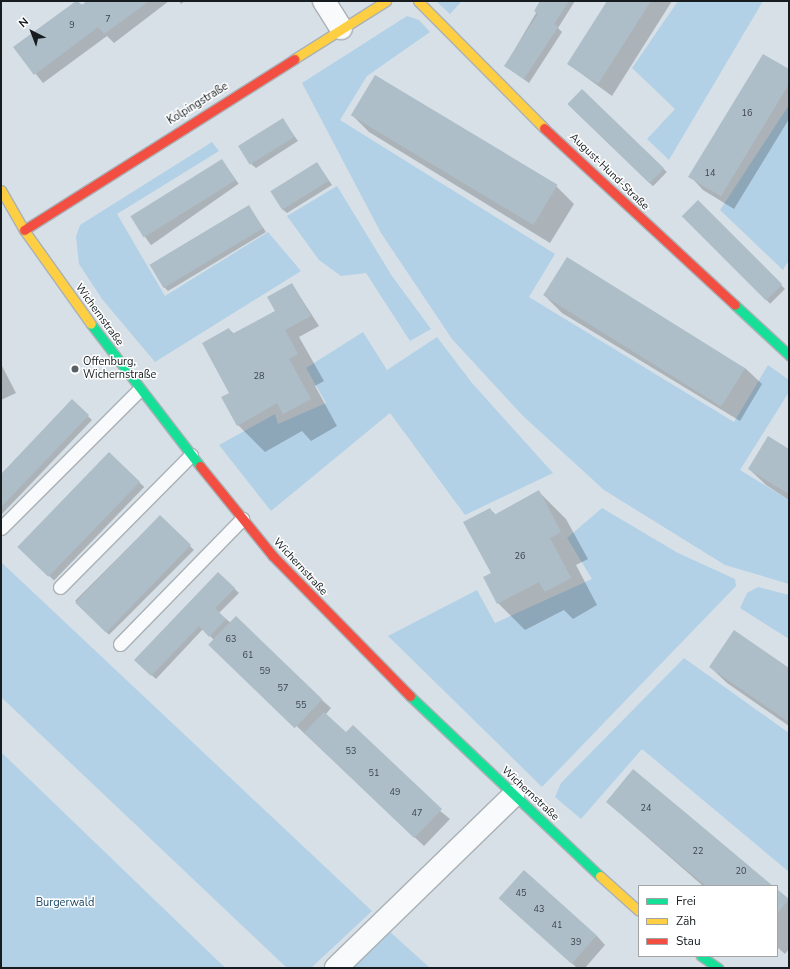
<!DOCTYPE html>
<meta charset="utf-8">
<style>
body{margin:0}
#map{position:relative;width:790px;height:969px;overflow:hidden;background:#d7e0e7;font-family:"Nunito Sans",sans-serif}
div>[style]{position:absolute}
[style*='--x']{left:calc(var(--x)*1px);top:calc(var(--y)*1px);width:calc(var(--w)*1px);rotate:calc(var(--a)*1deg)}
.green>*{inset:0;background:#b2d1e7}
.shadow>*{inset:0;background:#0003;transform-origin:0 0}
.building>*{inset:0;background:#aebec9;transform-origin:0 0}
.roads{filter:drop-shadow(1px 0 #aab1b6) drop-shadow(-1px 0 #aab1b6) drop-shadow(0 1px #aab1b6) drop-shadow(0 -1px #aab1b6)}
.lane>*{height:13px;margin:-6.5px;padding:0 6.5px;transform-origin:6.5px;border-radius:6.5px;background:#f9fafb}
.street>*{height:22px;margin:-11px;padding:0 11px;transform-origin:11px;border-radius:11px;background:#f9fafb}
.fast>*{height:9px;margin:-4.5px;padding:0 4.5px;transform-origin:4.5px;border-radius:4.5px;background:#16e098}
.slow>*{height:9px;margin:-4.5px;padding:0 4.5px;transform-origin:4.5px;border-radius:4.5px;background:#ffcf43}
.jam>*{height:9px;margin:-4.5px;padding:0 4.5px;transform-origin:4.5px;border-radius:4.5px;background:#f24e42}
.dots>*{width:11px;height:11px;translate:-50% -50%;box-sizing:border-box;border:2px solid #fff;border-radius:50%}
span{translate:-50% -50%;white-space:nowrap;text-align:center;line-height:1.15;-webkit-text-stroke:3px #fff;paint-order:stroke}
.number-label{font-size:9px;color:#3c444a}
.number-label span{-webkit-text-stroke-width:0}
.street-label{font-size:11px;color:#161c20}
.poi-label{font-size:11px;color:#161c20}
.left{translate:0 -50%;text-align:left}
.park-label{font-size:11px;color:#164765}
.frame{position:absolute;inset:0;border:2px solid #161c20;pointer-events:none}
.legend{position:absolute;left:638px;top:885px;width:140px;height:72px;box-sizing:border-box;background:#fff;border:1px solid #a2a4a6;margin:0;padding:5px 7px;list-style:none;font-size:12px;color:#161c20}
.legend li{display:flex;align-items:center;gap:8px;height:20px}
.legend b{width:20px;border:1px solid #a2a4a6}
.north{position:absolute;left:12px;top:12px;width:40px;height:40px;-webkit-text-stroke:3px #fff;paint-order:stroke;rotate:318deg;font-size:11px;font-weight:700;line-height:16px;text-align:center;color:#161c20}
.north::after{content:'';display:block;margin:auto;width:14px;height:18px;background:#161c20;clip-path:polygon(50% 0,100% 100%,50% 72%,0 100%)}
</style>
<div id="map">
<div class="green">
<i style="clip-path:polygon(436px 1px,462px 1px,450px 14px)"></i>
<i style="clip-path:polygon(678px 1px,763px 1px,669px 160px,647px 139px,675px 109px,632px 68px)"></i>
<i style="clip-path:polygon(407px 16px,419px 20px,430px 32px,367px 76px,340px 120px,555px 254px,529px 297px,734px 422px,768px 365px,789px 380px,789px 392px,740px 470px,789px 500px,789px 584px,725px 565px,604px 490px,522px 415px,452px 339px,381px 233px,302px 83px)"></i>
<i style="clip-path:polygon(789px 105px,789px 260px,783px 270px,720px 210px)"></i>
<i style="clip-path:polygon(212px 142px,219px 151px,117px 214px,165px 296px,268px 232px,301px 271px,155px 362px,102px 299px,79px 264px,76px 237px,80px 225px)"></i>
<i style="clip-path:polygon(337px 186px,392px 276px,431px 329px,410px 341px,366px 273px,341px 276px,319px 260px,287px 216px)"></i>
<i style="clip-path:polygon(363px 332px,387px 370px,437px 337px,472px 383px,553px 473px,465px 515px,390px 413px,271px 511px,219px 445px,275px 414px,278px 424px,326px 403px,306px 368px)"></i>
<i style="clip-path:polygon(602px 508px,678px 553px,735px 579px,736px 586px,542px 787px,388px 636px,477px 590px,495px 623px,592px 579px,567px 538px)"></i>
<i style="clip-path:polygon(1px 562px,372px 911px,311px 968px,287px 968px,1px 697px)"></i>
<i style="clip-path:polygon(758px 587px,789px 595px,789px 639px,740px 608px,747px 593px)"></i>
<i style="clip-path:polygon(684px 658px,789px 733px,789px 872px,642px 749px,581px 819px,555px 797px,561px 783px)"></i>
<i style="clip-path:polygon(1px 752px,217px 960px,226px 968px,1px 968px)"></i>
<i style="clip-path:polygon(388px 930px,430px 968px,352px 968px)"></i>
</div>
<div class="shadow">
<i style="clip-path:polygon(77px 1px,82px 5px,88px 1px,169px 1px,114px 43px,107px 36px,43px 83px,15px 48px)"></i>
<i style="clip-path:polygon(179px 1px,185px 1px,181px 4px)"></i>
<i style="clip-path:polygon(543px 1px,575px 1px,558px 28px,562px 32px,529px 83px,505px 66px)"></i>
<i style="clip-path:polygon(608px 1px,672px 1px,612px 96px,568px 64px)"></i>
<i style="clip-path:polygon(789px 71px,789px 119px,734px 209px,703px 190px,690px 176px)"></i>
<i style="clip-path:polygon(376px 76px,557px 187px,574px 204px,550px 243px,369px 132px,352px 115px)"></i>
<i style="left:582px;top:90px;width:118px;height:20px;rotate:44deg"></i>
<i style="clip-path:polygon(282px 119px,298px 141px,256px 168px,251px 164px)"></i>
<i style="left:222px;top:160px;width:29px;height:107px;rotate:55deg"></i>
<i style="clip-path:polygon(317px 163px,332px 185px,287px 213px,282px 209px)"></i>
<i style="left:698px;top:202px;width:123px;height:21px;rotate:45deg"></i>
<i style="clip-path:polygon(249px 207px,266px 232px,168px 291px,164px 287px)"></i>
<i style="clip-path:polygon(292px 284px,319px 326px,299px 337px,324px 381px,315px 386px,337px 426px,311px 441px,302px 431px,265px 452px,238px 425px,230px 393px,229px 329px,234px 334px,274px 312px)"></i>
<i style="clip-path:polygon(545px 296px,745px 368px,762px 384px,740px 421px,562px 313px)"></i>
<i style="clip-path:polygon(1px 364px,16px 393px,1px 400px)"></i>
<i style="clip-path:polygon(72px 401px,92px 420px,1px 515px,1px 475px)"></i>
<i style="clip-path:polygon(789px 451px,789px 500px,766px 485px,749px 469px)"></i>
<i style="left:109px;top:453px;width:49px;height:130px;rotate:44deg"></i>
<i style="clip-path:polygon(539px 492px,566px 519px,588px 559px,576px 565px,597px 605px,573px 619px,564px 610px,525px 630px,498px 603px,492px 574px,490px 509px,496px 515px)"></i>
<i style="left:160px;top:516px;width:48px;height:120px;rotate:45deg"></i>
<i style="clip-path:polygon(218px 573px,239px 593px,219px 613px,322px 700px,331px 708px,326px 714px,346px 734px,450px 819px,424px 846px,219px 653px,214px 640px,203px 629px,156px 679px,135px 660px)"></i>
<i style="clip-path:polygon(710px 667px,789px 669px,789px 726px,727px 683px)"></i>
<i style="clip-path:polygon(607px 802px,772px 886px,703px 886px)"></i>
<i style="clip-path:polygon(777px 890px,789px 900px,789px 949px,785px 954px,777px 947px)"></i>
<i style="clip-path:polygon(500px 898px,597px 936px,605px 945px,585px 968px,577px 968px)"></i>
</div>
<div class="building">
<i style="clip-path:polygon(76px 1px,82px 5px,87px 1px,149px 1px,104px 34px,98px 27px,34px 75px,13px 47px)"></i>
<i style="clip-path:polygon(540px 1px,569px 1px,554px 24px,558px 27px,524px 79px,504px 66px,538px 14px,534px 11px)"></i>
<i style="clip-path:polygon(607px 1px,651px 1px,598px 84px,567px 64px)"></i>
<i style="clip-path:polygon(763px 54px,789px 69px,789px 84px,721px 196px,688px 177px)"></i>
<i style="left:375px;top:75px;width:213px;height:47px;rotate:31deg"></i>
<i style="left:582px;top:89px;width:114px;height:21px;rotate:44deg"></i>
<i style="left:283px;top:118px;width:22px;height:53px;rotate:58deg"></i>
<i style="left:222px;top:159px;width:25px;height:108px;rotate:58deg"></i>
<i style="left:317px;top:162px;width:22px;height:55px;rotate:58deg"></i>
<i style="left:698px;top:200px;width:119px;height:23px;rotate:45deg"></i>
<i style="left:249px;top:205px;width:27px;height:116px;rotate:59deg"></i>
<i style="left:567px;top:257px;width:210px;height:45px;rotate:32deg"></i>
<i style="clip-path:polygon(292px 283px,311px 316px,285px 330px,298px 354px,289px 359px,311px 399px,283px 414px,277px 403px,237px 426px,221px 397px,229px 393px,202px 343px,229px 328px,232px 334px,275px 311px,267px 297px)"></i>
<i style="clip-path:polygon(72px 399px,89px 415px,1px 507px,1px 474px)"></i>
<i style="clip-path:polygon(768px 436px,789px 449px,789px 494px,748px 469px)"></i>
<i style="left:109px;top:452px;width:43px;height:132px;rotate:44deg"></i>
<i style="clip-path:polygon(539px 490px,561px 532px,550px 538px,571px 578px,545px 592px,539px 582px,497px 604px,483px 577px,491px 573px,463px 522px,490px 508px,494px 515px)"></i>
<i style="left:160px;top:515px;width:43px;height:122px;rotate:44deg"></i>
<i style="clip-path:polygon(218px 572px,235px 588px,215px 608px,226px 619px,209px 637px,199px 626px,151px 676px,134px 660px)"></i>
<i style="left:236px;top:616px;width:120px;height:40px;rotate:44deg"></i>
<i style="clip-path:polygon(734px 630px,789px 668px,789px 722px,709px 667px)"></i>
<i style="clip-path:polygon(324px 712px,346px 732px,353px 725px,442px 809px,414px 838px,304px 733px)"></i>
<i style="clip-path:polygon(633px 769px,686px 813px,773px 886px,706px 886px,606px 802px)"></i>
<i style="left:524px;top:870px;width:98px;height:38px;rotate:42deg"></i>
<i style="clip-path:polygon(777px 889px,789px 899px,777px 914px)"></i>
</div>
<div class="roads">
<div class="lane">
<i style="--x:1;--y:528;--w:195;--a:-45"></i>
<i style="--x:60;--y:587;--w:186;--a:-45.2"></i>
<i style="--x:120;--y:644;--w:175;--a:-45.7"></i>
</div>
<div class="street">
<i style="--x:324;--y:1;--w:32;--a:58"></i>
<i style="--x:336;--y:968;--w:247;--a:-44.2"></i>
</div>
<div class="fast">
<i style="--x:735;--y:305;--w:74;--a:42.8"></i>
<i style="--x:91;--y:324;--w:179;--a:52.5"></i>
<i style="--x:410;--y:696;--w:262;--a:43.5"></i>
<i style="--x:701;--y:956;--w:21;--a:35"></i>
</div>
<div class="slow">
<i style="--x:418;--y:1;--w:179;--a:45.2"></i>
<i style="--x:294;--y:59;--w:109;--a:-32.2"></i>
<i style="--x:1;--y:190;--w:46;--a:60.1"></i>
<i style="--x:24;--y:230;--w:115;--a:54.5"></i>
<i style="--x:600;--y:876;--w:52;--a:41.9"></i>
</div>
<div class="jam">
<i style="--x:544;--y:128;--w:260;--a:42.8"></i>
<i style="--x:24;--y:230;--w:320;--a:-32.3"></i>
<i style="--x:200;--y:466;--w:116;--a:51"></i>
<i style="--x:273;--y:556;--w:196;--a:45.6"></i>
</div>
</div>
<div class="dots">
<i style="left:75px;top:369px;background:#5a6166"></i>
</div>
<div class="number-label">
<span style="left:108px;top:19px">7</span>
<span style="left:72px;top:25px">9</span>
<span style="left:747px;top:113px">16</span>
<span style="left:710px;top:173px">14</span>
<span style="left:259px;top:376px">28</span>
<span style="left:520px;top:556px">26</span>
<span style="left:231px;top:639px">63</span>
<span style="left:248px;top:655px">61</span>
<span style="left:265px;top:671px">59</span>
<span style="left:283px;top:688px">57</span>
<span style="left:301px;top:705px">55</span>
<span style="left:351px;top:751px">53</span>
<span style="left:374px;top:773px">51</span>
<span style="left:395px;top:792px">49</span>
<span style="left:646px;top:808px">24</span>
<span style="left:417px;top:813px">47</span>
<span style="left:698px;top:851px">22</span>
<span style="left:741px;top:871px">20</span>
<span style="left:521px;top:893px">45</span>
<span style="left:539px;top:909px">43</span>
<span style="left:557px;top:925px">41</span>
<span style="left:576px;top:942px">39</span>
</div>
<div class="street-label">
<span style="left:198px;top:104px;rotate:-32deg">Kolpingstraße</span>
<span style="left:609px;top:172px;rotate:44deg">August-Hund-Straße</span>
<span style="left:99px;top:315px;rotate:54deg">Wichernstraße</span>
<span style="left:300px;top:567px;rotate:47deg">Wichernstraße</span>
<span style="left:530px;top:794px;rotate:43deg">Wichernstraße</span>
</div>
<div class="poi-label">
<span class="left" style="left:83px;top:369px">Offenburg,<br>Wichernstraße</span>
</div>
<div class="park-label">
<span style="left:65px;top:903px">Burgerwald</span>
</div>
<div class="frame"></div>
<ul class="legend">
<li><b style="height:5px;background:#16e098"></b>Frei</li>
<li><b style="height:5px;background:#ffcf43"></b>Zäh</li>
<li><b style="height:5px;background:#f24e42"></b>Stau</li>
</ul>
<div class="north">N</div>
</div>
